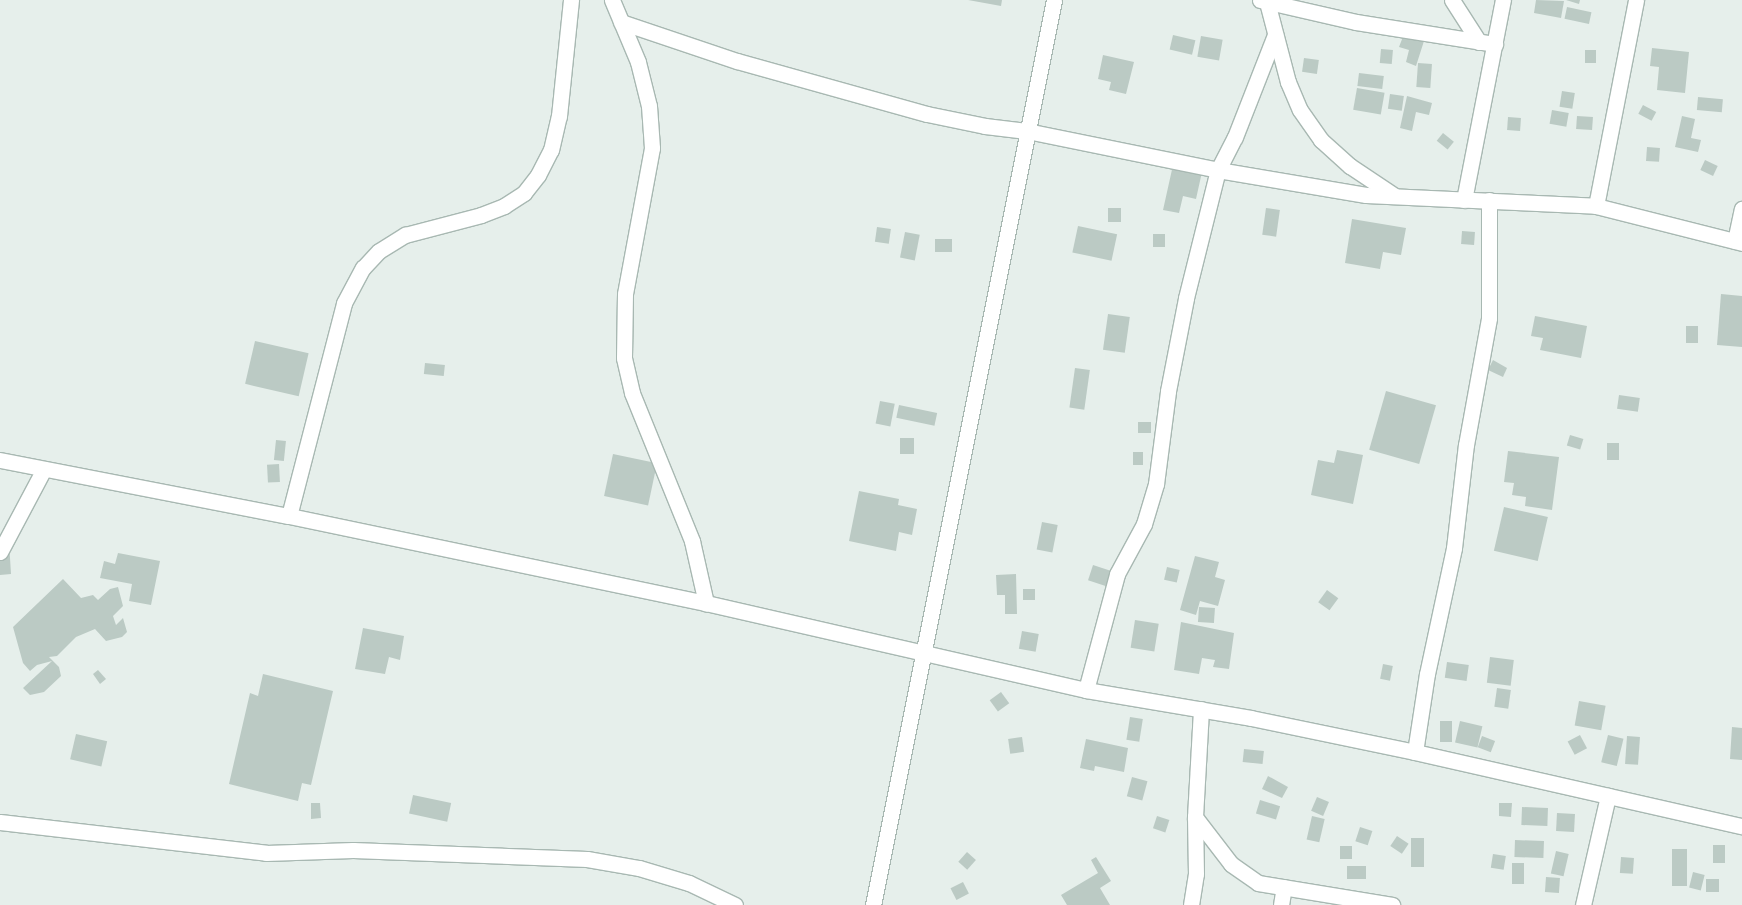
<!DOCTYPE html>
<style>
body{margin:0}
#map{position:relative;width:1742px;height:905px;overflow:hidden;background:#e6efeb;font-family:"Source Sans 3",sans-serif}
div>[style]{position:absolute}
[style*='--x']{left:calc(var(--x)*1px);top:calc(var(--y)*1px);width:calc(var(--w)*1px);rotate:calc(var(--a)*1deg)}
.building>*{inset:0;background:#bbcac4;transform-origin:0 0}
.roads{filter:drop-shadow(1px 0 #a8b8b2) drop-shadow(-1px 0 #a8b8b2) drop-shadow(0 1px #a8b8b2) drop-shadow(0 -1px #a8b8b2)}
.minor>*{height:15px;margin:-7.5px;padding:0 7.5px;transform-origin:7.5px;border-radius:7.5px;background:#fff}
.tertiary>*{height:15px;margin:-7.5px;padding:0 7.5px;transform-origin:7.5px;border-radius:7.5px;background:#fff}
span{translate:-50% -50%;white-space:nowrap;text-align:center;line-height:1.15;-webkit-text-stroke:4px #f7fbf9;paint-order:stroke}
</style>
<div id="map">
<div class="building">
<i style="clip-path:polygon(968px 0,1002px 0,1001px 6px)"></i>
<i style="clip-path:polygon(1536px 0,1564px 1px,1561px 18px,1534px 13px)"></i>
<i style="clip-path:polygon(1566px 0,1580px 0,1579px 4px)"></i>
<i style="left:1567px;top:7px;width:25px;height:12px;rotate:12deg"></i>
<i style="clip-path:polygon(1404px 34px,1424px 41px,1416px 66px,1406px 62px,1409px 50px,1399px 47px)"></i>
<i style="left:1173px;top:35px;width:23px;height:15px;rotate:13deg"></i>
<i style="left:1201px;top:36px;width:22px;height:21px;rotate:10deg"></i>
<i style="clip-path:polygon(1652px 48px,1689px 52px,1685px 93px,1657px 90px,1659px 67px,1650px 66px)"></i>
<i style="left:1381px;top:49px;width:12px;height:14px;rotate:5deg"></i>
<i style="left:1585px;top:50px;width:11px;height:13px"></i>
<i style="clip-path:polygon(1103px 55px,1134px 62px,1126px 94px,1109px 90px,1111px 82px,1098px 79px)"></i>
<i style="left:1304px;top:58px;width:15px;height:14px;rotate:8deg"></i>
<i style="left:1418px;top:63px;width:14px;height:24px;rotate:4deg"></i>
<i style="left:1359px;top:73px;width:25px;height:13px;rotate:7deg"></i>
<i style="left:1357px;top:88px;width:28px;height:22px;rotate:10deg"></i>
<i style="left:1562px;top:91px;width:13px;height:16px;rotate:9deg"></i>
<i style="left:1390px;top:94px;width:14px;height:15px;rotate:8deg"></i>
<i style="clip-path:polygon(1407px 96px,1432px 103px,1429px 115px,1416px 112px,1412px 131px,1400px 128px)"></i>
<i style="left:1698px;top:97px;width:25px;height:13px;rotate:5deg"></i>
<i style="left:1643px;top:105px;width:15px;height:10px;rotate:28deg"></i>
<i style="left:1552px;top:110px;width:17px;height:14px;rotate:10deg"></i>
<i style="left:1577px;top:116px;width:16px;height:13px;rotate:4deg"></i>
<i style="clip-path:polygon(1682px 116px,1695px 119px,1691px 138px,1701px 140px,1698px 152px,1675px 147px)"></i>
<i style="left:1508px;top:117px;width:13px;height:13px;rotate:4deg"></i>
<i style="left:1443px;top:133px;width:14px;height:10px;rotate:39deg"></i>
<i style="left:1647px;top:147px;width:13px;height:14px;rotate:4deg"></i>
<i style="left:1705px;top:160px;width:14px;height:11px;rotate:25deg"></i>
<i style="clip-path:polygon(1173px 165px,1202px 172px,1196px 199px,1183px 196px,1179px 213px,1163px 210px)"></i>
<i style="left:1108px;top:208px;width:13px;height:14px"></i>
<i style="left:1266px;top:208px;width:14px;height:27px;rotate:8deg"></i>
<i style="clip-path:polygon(1352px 219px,1406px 228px,1401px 255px,1383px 252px,1380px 269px,1345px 263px)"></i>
<i style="left:1078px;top:226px;width:40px;height:27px;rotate:12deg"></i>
<i style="left:877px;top:227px;width:14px;height:15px;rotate:8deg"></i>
<i style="left:1462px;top:231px;width:13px;height:13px;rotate:4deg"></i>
<i style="left:905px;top:232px;width:15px;height:26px;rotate:11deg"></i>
<i style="left:1153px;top:234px;width:12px;height:13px"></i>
<i style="left:935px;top:239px;width:17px;height:13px"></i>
<i style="clip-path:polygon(1721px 294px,1742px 296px,1742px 347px,1717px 345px)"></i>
<i style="left:1108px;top:314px;width:22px;height:36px;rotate:8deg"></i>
<i style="clip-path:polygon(1535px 316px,1587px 326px,1581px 358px,1540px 350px,1543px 338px,1531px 336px)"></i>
<i style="left:1686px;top:326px;width:12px;height:17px"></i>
<i style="left:255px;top:341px;width:55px;height:44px;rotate:13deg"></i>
<i style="clip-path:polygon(1493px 360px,1507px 368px,1503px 377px,1488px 370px)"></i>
<i style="left:425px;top:363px;width:20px;height:11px;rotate:6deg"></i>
<i style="left:1075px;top:368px;width:15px;height:40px;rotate:8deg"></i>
<i style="left:1386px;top:391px;width:52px;height:61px;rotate:16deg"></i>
<i style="left:1619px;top:395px;width:21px;height:14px;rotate:8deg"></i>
<i style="left:880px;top:401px;width:15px;height:23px;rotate:11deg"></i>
<i style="left:899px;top:405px;width:39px;height:13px;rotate:12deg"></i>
<i style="left:1138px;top:422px;width:13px;height:11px"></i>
<i style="left:1570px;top:435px;width:14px;height:11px;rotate:17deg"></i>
<i style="left:900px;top:438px;width:14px;height:16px"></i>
<i style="left:276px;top:440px;width:10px;height:20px;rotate:6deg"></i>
<i style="left:1607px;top:443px;width:12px;height:17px"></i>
<i style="clip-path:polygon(1337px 450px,1363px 455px,1353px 504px,1311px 495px,1318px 460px,1334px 463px)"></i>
<i style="clip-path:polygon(1508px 451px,1559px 457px,1552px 510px,1525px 506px,1526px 497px,1512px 495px,1514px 483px,1504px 482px)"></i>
<i style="left:1133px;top:452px;width:10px;height:13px"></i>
<i style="left:613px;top:454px;width:45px;height:43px;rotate:12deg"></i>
<i style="left:279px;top:464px;width:18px;height:12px;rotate:87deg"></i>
<i style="clip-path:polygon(859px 491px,899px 499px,898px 505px,917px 509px,912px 535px,899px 532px,896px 551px,849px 541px)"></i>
<i style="left:1504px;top:507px;width:45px;height:45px;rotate:13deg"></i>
<i style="left:1042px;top:522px;width:16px;height:28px;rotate:11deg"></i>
<i style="clip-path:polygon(0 542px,9px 542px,11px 574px,0 575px)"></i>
<i style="clip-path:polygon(118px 553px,160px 561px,151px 605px,129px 601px,132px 584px,100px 578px,104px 561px,115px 564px)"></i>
<i style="clip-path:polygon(1195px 556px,1219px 562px,1215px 577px,1225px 580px,1218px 606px,1200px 601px,1196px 615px,1180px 610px)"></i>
<i style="left:1093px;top:565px;width:20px;height:16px;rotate:18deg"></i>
<i style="left:1167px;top:567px;width:13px;height:13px;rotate:13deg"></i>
<i style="clip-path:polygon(1016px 574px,1017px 614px,1005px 614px,1005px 595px,997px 595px,996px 575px)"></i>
<i style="clip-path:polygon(63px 579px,81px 598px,93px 595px,98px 600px,110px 589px,118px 587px,123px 606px,113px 616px,116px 625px,123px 618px,127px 632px,122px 637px,106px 641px,95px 629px,76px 637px,57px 656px,49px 657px,59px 667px,61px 676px,44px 692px,30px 695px,23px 688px,52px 661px,37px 665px,30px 671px,23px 663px,13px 627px)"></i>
<i style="left:1023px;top:589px;width:12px;height:11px"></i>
<i style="left:1327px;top:590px;width:14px;height:15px;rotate:36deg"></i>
<i style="left:1199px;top:607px;width:16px;height:15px;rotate:4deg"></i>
<i style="left:1135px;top:620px;width:24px;height:28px;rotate:9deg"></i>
<i style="clip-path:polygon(1181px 622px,1234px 633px,1229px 669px,1213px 667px,1215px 660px,1202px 658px,1199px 674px,1174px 670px)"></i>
<i style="clip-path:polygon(363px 628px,404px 636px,400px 660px,389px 657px,385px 674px,355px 669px)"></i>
<i style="left:1022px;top:631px;width:17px;height:18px;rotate:10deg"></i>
<i style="left:1490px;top:657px;width:24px;height:26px;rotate:7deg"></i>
<i style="left:1447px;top:662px;width:22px;height:16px;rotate:8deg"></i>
<i style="left:1383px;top:664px;width:10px;height:15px;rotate:11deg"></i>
<i style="clip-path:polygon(98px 670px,106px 679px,100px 684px,93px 674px)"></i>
<i style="clip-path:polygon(263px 674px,333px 691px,311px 785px,302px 783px,298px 801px,229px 784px,250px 693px,258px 696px)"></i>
<i style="left:1497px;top:688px;width:14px;height:19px;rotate:8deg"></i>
<i style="left:1001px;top:692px;width:14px;height:14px;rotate:54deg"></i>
<i style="left:1579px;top:701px;width:27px;height:25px;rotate:10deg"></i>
<i style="left:1130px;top:717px;width:13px;height:23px;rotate:9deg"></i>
<i style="left:1440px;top:721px;width:12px;height:21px"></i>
<i style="left:1460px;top:721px;width:23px;height:22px;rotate:13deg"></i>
<i style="clip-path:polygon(1732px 727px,1742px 728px,1742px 760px,1730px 759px)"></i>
<i style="left:76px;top:734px;width:32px;height:26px;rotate:13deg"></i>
<i style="left:1580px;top:735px;width:15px;height:14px;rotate:62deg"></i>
<i style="left:1608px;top:735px;width:16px;height:28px;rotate:14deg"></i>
<i style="left:1482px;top:736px;width:14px;height:12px;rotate:21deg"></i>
<i style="left:1627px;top:736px;width:13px;height:28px;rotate:4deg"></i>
<i style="left:1022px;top:737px;width:15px;height:14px;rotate:82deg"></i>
<i style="clip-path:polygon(1086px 739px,1128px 748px,1124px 772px,1095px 766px,1094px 771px,1080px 768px)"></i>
<i style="left:1244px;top:749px;width:20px;height:13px;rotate:6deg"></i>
<i style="clip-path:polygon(1268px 776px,1288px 787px,1282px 798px,1262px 789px)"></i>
<i style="left:1132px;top:777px;width:16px;height:20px;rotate:15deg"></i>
<i style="left:413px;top:795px;width:39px;height:19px;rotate:12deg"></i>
<i style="left:1317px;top:797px;width:13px;height:15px;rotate:23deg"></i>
<i style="left:1260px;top:800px;width:21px;height:14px;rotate:17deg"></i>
<i style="clip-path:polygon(311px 803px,320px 803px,321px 818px,311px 819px)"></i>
<i style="clip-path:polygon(1499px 803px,1512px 803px,1511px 817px,1499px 816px)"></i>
<i style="left:1522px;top:807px;width:26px;height:18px;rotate:2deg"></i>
<i style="left:1557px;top:813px;width:18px;height:18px;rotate:3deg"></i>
<i style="left:1157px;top:816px;width:13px;height:13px;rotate:18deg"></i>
<i style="left:1312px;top:816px;width:13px;height:24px;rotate:13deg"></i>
<i style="left:1360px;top:827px;width:13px;height:15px;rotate:18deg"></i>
<i style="left:1397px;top:836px;width:14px;height:12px;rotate:34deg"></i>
<i style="left:1411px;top:838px;width:13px;height:29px"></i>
<i style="left:1515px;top:840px;width:29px;height:17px;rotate:2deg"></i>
<i style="left:1713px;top:845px;width:12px;height:18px"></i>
<i style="left:1352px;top:846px;width:13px;height:12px;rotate:90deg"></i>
<i style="left:1672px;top:849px;width:15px;height:37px"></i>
<i style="left:1556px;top:851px;width:13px;height:23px;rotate:13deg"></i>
<i style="left:967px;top:852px;width:12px;height:13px;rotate:42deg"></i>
<i style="left:1493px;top:854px;width:13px;height:14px;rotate:9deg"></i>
<i style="clip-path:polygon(1096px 857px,1111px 881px,1100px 888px,1110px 905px,1067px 905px,1061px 895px,1098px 873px,1091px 860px)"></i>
<i style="left:1621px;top:857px;width:13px;height:16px;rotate:4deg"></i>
<i style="left:1512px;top:863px;width:12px;height:21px"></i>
<i style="left:1347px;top:866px;width:19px;height:13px"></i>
<i style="left:1693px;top:872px;width:12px;height:16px;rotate:14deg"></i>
<i style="left:1546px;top:877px;width:14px;height:15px;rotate:4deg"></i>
<i style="left:1706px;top:879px;width:13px;height:13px"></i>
<i style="left:963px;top:882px;width:13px;height:14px;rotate:63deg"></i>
</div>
<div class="roads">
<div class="minor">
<i style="--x:612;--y:0;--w:67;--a:67.2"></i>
<i style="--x:638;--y:62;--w:45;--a:76"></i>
<i style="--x:649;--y:106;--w:42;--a:85.9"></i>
<i style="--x:652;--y:148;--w:148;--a:100.5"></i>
<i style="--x:625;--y:294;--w:64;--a:90.9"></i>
<i style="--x:624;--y:358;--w:36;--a:77"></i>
<i style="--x:632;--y:393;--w:160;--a:67.9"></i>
<i style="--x:692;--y:541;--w:64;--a:77.3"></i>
<i style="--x:1260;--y:0;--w:98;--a:12.9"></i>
<i style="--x:1356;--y:22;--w:141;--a:9"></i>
<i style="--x:1452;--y:0;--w:50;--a:57.3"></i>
<i style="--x:1267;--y:2;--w:83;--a:75.3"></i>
<i style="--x:1288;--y:82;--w:30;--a:67"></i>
<i style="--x:1300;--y:110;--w:37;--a:55"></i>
<i style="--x:1321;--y:140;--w:39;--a:42"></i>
<i style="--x:1350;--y:166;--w:54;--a:33.7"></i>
<i style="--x:621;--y:22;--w:122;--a:18.6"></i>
<i style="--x:737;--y:61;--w:197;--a:15.6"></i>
<i style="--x:927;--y:114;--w:59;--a:11.7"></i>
<i style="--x:985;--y:126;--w:42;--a:6.8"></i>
<i style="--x:1027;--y:131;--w:195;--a:11.5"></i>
<i style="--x:1218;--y:170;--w:150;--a:9.6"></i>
<i style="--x:1366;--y:195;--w:230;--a:2.7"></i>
<i style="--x:1596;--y:206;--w:151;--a:14.2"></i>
<i style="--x:1464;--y:200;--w:204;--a:-79"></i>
<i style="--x:1596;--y:206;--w:210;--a:-79"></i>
<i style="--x:1735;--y:241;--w:33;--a:-78"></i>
<i style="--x:0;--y:460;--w:294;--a:11"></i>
<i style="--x:289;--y:516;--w:426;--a:11.8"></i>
<i style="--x:706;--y:603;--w:390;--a:12.9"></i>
<i style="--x:1086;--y:690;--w:167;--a:9.6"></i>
<i style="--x:1251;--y:718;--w:167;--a:11.7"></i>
<i style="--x:1415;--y:752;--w:335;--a:12.8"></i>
<i style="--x:289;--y:516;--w:220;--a:-75.5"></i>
<i style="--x:344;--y:303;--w:40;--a:-62"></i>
<i style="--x:363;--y:268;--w:23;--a:-47"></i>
<i style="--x:379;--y:251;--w:31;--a:-32"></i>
<i style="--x:405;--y:235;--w:79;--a:-14.7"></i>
<i style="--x:481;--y:215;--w:25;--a:-21"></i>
<i style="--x:504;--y:206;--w:24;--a:-33"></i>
<i style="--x:524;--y:193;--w:23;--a:-52"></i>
<i style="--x:538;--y:175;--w:28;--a:-63"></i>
<i style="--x:551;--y:150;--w:35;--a:-77"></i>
<i style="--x:559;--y:116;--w:117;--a:-84.1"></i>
<i style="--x:0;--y:552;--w:94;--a:-62.1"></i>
<i style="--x:1086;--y:690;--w:120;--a:-75"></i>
<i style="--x:1117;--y:574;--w:57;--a:-61.6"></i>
<i style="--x:1144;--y:524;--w:42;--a:-73.3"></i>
<i style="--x:1156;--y:484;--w:94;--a:-82.6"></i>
<i style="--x:1168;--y:391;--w:95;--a:-79"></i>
<i style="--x:1186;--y:298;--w:132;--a:-76"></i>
<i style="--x:1218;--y:170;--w:37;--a:-63"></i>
<i style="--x:1235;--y:137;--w:110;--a:-68.6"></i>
<i style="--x:1415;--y:752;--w:79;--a:-81.3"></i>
<i style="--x:1427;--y:674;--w:129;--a:-77.9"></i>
<i style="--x:1454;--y:548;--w:104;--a:-83.4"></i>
<i style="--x:1466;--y:445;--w:129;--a:-79.7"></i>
<i style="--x:1489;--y:318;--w:118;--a:-90"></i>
<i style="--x:1195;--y:817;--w:59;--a:52.5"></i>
<i style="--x:1231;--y:864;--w:33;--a:35"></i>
<i style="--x:1258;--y:883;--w:136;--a:9.3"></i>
<i style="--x:0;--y:822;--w:268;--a:6.6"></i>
<i style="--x:266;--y:853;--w:87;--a:-2"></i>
<i style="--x:353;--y:850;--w:234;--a:2.2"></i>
<i style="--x:587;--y:859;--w:53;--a:9.8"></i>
<i style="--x:639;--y:868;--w:52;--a:16.7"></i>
<i style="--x:689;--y:883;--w:51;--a:25.6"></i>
<i style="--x:1191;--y:905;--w:31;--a:-81"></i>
<i style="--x:1196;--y:874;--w:57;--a:-91"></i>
<i style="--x:1195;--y:817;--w:108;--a:-86.8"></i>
<i style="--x:1281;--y:905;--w:18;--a:-81"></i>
<i style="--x:1583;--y:905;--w:112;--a:-77.1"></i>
</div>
<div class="tertiary">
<i style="--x:873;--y:905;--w:923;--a:-78.69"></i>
</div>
</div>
</div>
